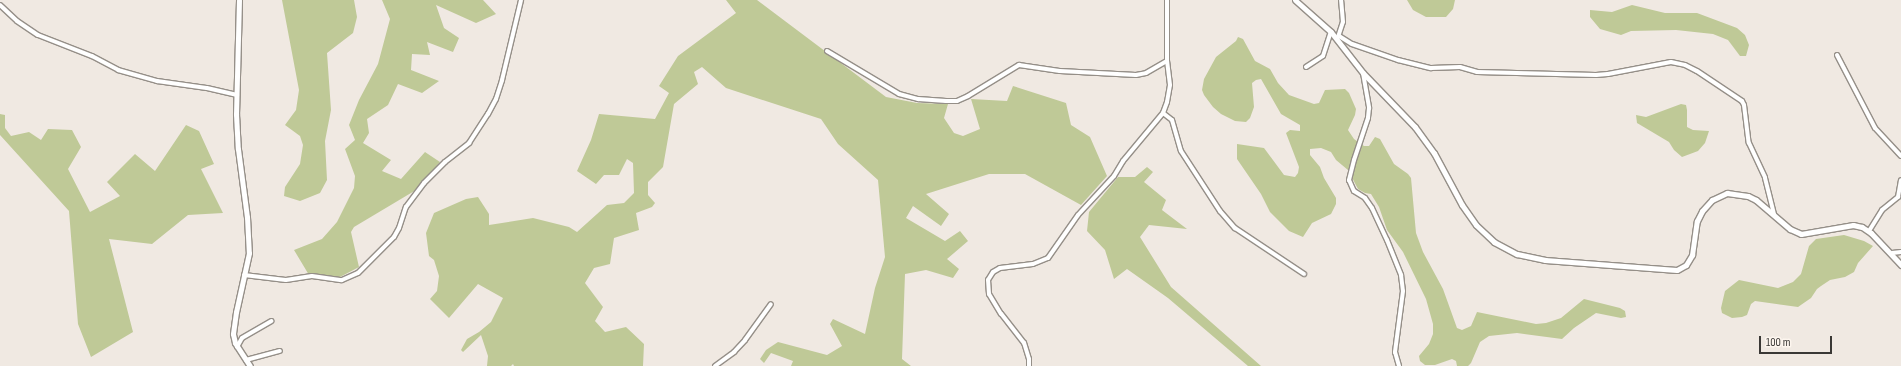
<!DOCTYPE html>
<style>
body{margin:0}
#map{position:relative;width:1901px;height:366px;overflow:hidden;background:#f0e9e2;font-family:"Sofia Sans Condensed",sans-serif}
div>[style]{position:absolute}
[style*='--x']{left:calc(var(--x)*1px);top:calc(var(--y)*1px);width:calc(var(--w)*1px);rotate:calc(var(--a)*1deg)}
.green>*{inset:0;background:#bfc997}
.roads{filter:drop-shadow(1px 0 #958f88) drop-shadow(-1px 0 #958f88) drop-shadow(0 1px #958f88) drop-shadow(0 -1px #958f88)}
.minor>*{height:4px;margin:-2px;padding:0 2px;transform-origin:2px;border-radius:2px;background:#fff}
.tertiary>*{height:5px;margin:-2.5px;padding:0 2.5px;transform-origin:2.5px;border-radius:2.5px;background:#fff}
span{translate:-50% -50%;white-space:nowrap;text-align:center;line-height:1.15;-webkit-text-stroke:3px #fdf6ef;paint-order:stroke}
.scale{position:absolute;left:1759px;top:336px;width:73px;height:18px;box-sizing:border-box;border:2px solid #3a3835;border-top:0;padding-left:5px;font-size:12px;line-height:14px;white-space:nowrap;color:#3a3835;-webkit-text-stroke:3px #fdf6ef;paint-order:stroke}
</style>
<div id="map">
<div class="green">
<i style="clip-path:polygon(282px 0,354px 0,357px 17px,353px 33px,327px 53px,331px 110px,325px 141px,327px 180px,320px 193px,300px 201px,284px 196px,285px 187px,300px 164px,303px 145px,300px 136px,285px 125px,296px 110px,299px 90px)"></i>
<i style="clip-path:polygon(382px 0,483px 0,496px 14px,476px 23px,436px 5px,444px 28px,459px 38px,453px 52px,427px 42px,430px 55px,412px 54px,411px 70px,439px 81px,422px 93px,398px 84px,388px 105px,367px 119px,369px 133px,363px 143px,391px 160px,382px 171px,401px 179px,425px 152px,440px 162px,416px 190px,354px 227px,351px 232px,359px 267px,340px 277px,309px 275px,294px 250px,322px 239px,337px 222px,354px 188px,355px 176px,345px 149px,355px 140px,349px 125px,359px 100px,378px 64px,390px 19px)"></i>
<i style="clip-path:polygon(726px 0,757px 0,886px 97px,917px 103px,948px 104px,944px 118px,954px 133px,963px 136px,980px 129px,971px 99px,1007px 101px,1013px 86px,1066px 103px,1071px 125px,1090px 137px,1107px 176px,1081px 205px,1025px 174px,989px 174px,926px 194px,949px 214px,941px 226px,913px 206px,906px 218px,945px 241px,960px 231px,968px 241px,947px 259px,959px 269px,953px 278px,926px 270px,905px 274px,902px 359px,911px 366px,791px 366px,793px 361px,771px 353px,764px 363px,760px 359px,766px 350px,778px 342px,827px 355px,842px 346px,830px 324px,833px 319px,865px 334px,875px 288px,885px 257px,878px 180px,838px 144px,821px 119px,726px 88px,702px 67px,694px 72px,698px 84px,674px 104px,663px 167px,648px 182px,648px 195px,655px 203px,652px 207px,636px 213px,639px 230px,614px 238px,610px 264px,594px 268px,585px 283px,603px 307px,595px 321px,605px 332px,626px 327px,644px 344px,643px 366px,514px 366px,513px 364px,511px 366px,487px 366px,488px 356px,481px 335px,463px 352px,461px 350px,467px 339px,479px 332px,491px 322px,503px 298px,478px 284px,449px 318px,430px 299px,437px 291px,439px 276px,434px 260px,429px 256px,426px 233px,434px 213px,466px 199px,478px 197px,489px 214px,489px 225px,533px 218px,569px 227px,577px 232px,607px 205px,624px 203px,634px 193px,633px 163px,627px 159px,619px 175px,604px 175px,596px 184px,577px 171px,591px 140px,599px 114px,655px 119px,669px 93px,659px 86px,678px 56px,736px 13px)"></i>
<i style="clip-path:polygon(1407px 0,1455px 0,1453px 9px,1446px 17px,1426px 17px,1413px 10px)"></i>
<i style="clip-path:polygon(1632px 5px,1665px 13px,1697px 13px,1737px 28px,1745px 35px,1749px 45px,1746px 56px,1740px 56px,1728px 40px,1713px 34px,1676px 30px,1631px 31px,1621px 35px,1600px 29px,1590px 17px,1590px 10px,1612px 12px)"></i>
<i style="clip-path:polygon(1238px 37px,1243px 39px,1255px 61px,1270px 69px,1278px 83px,1289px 95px,1314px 104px,1319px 103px,1325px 90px,1345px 89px,1349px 93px,1356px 109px,1355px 115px,1348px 130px,1354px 139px,1364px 146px,1369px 146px,1375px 137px,1380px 139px,1394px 164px,1408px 174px,1411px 178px,1416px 233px,1423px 252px,1443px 289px,1457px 328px,1462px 330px,1471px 326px,1477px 312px,1536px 324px,1546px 323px,1561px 318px,1584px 299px,1620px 308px,1625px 311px,1626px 317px,1621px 318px,1596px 313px,1574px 328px,1562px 339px,1517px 333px,1489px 336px,1480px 342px,1471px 363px,1468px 366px,1457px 366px,1456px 361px,1452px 359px,1435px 365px,1425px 365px,1420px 361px,1419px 356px,1429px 344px,1433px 334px,1433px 324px,1426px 299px,1403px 252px,1387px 230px,1379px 207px,1371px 194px,1365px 193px,1358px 189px,1348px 170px,1336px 160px,1331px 152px,1321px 148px,1310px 149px,1310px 155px,1320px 167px,1324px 178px,1336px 198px,1336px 204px,1331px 214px,1312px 223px,1303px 237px,1289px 231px,1270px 212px,1261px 194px,1237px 159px,1237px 144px,1264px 148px,1284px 175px,1295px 177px,1298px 173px,1299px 167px,1286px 133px,1290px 130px,1300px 131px,1300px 125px,1281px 114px,1261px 79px,1256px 80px,1252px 83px,1254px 107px,1250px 118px,1246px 122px,1235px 121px,1221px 114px,1213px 107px,1204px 95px,1202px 90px,1204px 79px,1216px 57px,1236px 41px)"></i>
<i style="clip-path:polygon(1681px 104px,1686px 105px,1687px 110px,1687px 127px,1693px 130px,1709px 131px,1705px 143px,1698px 151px,1682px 157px,1674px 150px,1669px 142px,1637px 123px,1636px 115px,1646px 117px)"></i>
<i style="clip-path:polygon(0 114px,5px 115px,5px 128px,11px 136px,29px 132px,41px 140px,48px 129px,72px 130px,81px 147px,68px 169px,90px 212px,120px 196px,107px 182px,135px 154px,155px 171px,186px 125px,199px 131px,214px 164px,201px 169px,223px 213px,188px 215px,152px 244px,109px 239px,133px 332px,91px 357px,78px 324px,69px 211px,0 135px)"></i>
<i style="clip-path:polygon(1147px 167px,1153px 172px,1144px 182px,1166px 200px,1162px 210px,1187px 229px,1149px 225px,1140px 237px,1171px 287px,1261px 366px,1248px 366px,1168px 298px,1127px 269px,1114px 279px,1105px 250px,1087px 231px,1089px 212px,1118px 177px,1135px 177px)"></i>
<i style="clip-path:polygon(1844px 235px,1864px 241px,1873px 246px,1858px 263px,1854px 272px,1845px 277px,1830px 280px,1821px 286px,1817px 289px,1811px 298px,1798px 307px,1755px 301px,1751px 304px,1747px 315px,1742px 317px,1732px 318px,1722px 313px,1721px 308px,1725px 291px,1739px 280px,1778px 288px,1793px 282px,1801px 274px,1809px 246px,1816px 239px)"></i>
</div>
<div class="roads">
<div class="minor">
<i style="--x:0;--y:5;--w:23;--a:43"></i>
<i style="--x:17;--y:21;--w:25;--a:34"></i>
<i style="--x:38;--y:35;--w:58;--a:21.3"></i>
<i style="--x:92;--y:56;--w:30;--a:28"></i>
<i style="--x:118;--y:70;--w:41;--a:15.8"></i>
<i style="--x:157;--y:81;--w:50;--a:8"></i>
<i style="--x:207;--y:88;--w:31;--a:13"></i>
<i style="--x:1339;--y:36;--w:15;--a:32"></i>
<i style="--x:1352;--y:44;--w:49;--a:19.2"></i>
<i style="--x:1398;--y:60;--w:34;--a:14"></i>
<i style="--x:1431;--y:68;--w:29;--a:-2"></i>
<i style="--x:1460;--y:67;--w:18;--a:16"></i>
<i style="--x:1477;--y:72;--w:119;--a:1.4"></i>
<i style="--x:1596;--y:75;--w:12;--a:-5"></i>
<i style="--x:1608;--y:74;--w:64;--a:-10.8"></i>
<i style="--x:1671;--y:62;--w:14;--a:12"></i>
<i style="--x:1685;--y:65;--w:13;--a:27"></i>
<i style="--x:1697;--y:71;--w:54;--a:33.7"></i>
<i style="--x:1742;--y:101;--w:4;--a:63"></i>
<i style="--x:1744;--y:105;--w:38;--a:83"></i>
<i style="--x:1749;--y:143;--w:38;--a:65"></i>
<i style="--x:1765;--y:178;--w:38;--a:76"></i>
<i style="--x:1338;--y:37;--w:16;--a:-72"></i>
<i style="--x:1343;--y:22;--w:22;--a:-95"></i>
<i style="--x:827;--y:51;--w:84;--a:30.8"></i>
<i style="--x:899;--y:94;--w:20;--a:15"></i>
<i style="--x:918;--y:99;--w:28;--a:4"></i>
<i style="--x:946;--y:101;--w:11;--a:0"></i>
<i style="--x:957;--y:101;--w:12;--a:-24"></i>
<i style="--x:968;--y:96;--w:60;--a:-31.3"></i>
<i style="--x:1019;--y:65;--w:41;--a:8.3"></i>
<i style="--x:1060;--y:71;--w:76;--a:3"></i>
<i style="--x:1136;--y:75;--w:10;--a:-11"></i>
<i style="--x:1146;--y:73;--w:24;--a:-30"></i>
<i style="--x:1837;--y:55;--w:82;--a:62.5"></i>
<i style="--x:1875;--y:128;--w:38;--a:47"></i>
<i style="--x:1306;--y:67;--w:20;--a:-33"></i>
<i style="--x:1323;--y:56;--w:25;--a:-72"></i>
<i style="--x:1363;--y:73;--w:36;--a:80"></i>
<i style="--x:1369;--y:108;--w:10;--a:96"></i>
<i style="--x:1368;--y:118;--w:44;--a:108.4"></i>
<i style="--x:1354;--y:160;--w:21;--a:104"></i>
<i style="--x:1349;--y:180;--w:12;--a:66"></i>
<i style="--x:1354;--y:191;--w:13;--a:32"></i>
<i style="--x:1365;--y:198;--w:12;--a:55"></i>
<i style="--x:1372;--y:208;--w:35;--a:65"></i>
<i style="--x:1387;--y:240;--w:38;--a:68"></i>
<i style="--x:1401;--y:275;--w:16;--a:83"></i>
<i style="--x:1403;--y:291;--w:62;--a:97.5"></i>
<i style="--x:1395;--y:352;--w:15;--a:74"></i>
<i style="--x:1163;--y:113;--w:11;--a:38"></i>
<i style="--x:1172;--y:120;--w:32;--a:74"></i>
<i style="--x:1181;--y:151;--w:72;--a:57"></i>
<i style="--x:1220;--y:211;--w:23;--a:49"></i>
<i style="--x:1235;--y:228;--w:83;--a:33.7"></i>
<i style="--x:1869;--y:231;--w:25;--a:-58"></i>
<i style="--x:1882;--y:210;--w:21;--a:-39"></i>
<i style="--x:1898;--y:197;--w:17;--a:-80"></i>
<i style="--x:1892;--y:253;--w:9;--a:-6"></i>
<i style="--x:244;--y:275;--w:42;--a:6.8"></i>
<i style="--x:286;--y:280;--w:26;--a:-9"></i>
<i style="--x:312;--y:276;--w:30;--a:8"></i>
<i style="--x:342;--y:280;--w:17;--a:-24"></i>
<i style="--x:358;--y:273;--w:51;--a:-45"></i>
<i style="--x:394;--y:237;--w:10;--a:-61"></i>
<i style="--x:399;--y:228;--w:22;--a:-72"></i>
<i style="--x:406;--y:207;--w:30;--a:-53"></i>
<i style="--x:424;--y:183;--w:30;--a:-45"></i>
<i style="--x:445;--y:162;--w:31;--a:-38"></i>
<i style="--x:469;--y:143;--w:35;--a:-57"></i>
<i style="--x:488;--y:114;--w:17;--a:-62"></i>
<i style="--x:496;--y:99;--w:20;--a:-72"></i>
<i style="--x:502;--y:80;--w:82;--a:-76.6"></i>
<i style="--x:237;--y:347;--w:10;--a:-61"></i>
<i style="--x:242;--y:338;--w:34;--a:-30"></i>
<i style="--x:246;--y:360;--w:35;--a:-15"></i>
<i style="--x:715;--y:366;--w:24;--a:-36"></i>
<i style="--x:734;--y:352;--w:16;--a:-47"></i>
<i style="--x:745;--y:340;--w:44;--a:-54.2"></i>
<i style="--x:1029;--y:366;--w:7;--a:-90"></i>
<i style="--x:1029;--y:359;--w:17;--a:-107"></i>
<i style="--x:1024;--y:343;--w:37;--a:-128"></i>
<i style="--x:1001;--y:314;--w:23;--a:-121"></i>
<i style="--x:989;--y:294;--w:14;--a:-94"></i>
<i style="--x:988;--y:280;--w:9;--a:-58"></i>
<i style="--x:993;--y:272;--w:8;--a:-30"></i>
<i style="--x:1000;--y:268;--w:33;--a:-7"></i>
<i style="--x:1033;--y:264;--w:16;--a:-22"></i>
<i style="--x:1048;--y:258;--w:52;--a:-55.1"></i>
<i style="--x:1078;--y:215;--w:53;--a:-47.3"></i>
<i style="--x:1114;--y:176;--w:17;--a:-59"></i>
<i style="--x:1123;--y:161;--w:62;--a:-50.2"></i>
<i style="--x:1163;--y:113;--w:12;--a:-70"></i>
<i style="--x:1167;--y:102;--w:17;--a:-80"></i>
<i style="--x:1170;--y:85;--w:24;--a:-97"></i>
<i style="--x:1167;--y:61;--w:61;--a:-90"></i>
</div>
<div class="tertiary">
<i style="--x:239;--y:0;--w:114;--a:91.5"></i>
<i style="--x:236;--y:114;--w:35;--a:87"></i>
<i style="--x:238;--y:149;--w:69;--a:82.5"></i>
<i style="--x:247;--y:217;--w:36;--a:87"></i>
<i style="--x:249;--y:253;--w:60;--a:102.4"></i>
<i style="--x:236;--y:312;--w:22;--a:98"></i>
<i style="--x:233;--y:334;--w:9;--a:77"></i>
<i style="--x:235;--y:343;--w:27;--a:57"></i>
<i style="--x:1295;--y:0;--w:48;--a:41.6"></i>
<i style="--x:1331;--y:32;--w:52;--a:52"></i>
<i style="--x:1363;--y:73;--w:75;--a:46.1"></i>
<i style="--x:1415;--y:127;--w:32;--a:54"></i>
<i style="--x:1434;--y:153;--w:59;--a:61.7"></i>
<i style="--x:1462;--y:205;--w:24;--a:55"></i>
<i style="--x:1476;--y:225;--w:25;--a:43"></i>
<i style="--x:1494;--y:242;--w:26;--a:28"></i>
<i style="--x:1517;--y:254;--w:29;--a:12"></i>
<i style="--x:1545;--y:260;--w:132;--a:4.3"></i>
<i style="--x:1677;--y:270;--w:10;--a:-29"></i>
<i style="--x:1686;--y:265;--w:12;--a:-59"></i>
<i style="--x:1692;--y:255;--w:34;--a:-82"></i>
<i style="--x:1697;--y:221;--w:11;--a:-63"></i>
<i style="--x:1702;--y:211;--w:15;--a:-48"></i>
<i style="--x:1712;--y:200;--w:17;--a:-25"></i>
<i style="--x:1727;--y:193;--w:21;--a:8"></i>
<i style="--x:1748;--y:196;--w:9;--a:27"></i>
<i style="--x:1756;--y:200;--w:45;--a:40.5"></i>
<i style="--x:1790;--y:229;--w:12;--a:24"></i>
<i style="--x:1801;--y:234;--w:53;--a:-9.8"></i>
<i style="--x:1853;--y:225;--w:9;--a:13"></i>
<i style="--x:1862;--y:227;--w:11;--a:34"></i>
<i style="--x:1871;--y:233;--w:44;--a:46.8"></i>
</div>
</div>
<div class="scale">100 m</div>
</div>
